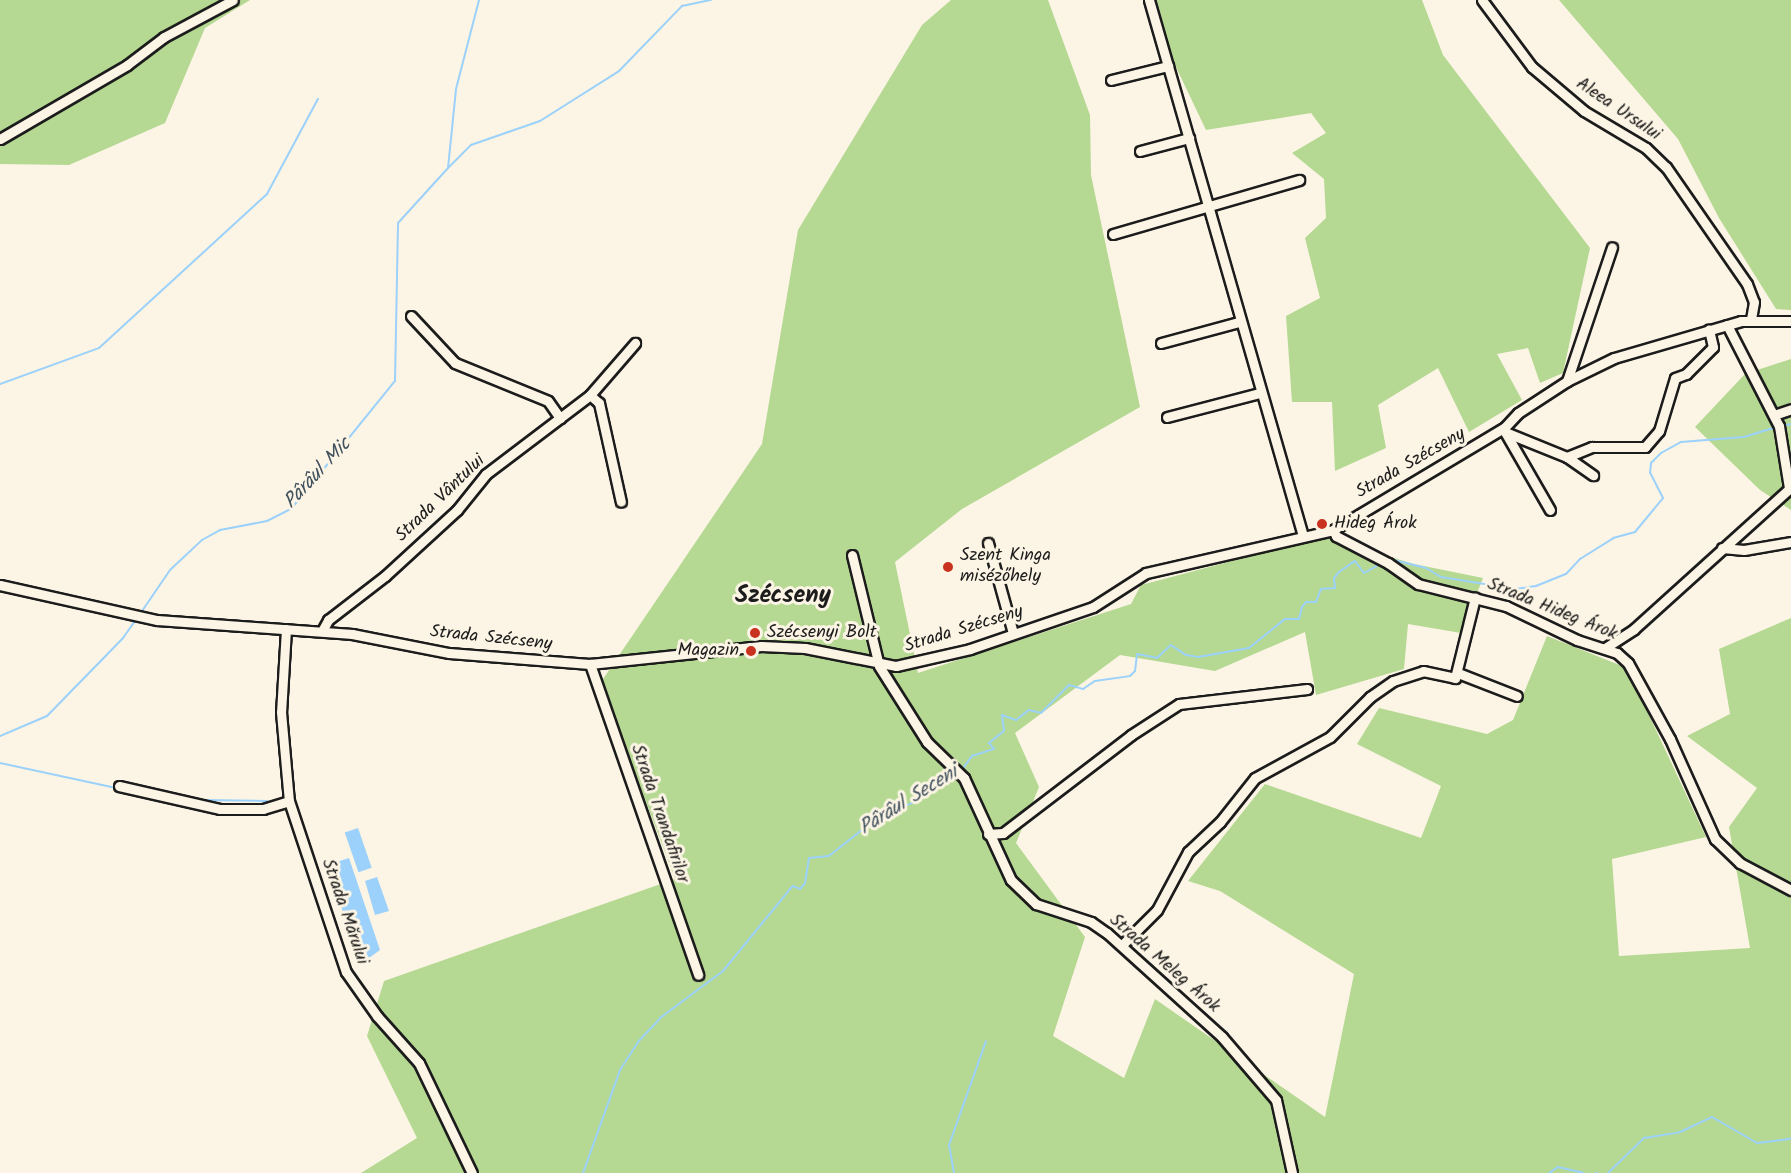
<!DOCTYPE html>
<meta charset="utf-8">
<style>
body{margin:0}
#map{position:relative;width:1791px;height:1173px;overflow:hidden;background:#fcf5e5;font-family:Kalam,sans-serif}
div>[style]{position:absolute}
[style*='--x']{left:calc(var(--x)*1px);top:calc(var(--y)*1px);width:calc(var(--w)*1px);rotate:calc(var(--a)*1deg)}
.green>*{inset:0;background:#b5d892}
.water>*{inset:0;background:#9bd1fa;transform-origin:0 0}
.stream>*{height:2px;margin:-1px;padding:0 1px;transform-origin:1px;border-radius:1px;background:#9bd1fa}
.roads{filter:drop-shadow(2px 0 #1c1c1c) drop-shadow(-2px 0 #1c1c1c) drop-shadow(0 2px #1c1c1c) drop-shadow(0 -2px #1c1c1c)}
.minor>*{height:9px;margin:-4.5px;padding:0 4.5px;transform-origin:4.5px;border-radius:4.5px;background:#fcf5e5}
.dots>*{width:16px;height:16px;translate:-50% -50%;box-sizing:border-box;border:3px solid #fcf5e5;border-radius:50%}
span{translate:-50% -50%;white-space:nowrap;text-align:center;line-height:1.15;-webkit-text-stroke:6px #fcf5e5;paint-order:stroke}
.street-label{font-size:18px;color:#1c1c1c}
.poi-label{font-size:18px;color:#1c1c1c}
.left{translate:0 -50%;text-align:left}
.right{translate:-100% -50%;text-align:right}
.water-label{font-size:20px;color:#42525f;font-style:italic}
.district-label{font-size:24px;color:#1c1c1c;font-weight:700}
</style>
<div id="map">
<div class="green">
<i style="clip-path:polygon(0 0,250px 0,205px 28px,165px 123px,69px 165px,0 164px)"></i>
<i style="clip-path:polygon(951px 0,1048px 0,1090px 115px,1091px 175px,1140px 407px,962px 509px,895px 562px,918px 673px,1131px 604px,1141px 585px,1323px 537px,1414px 564px,1483px 578px,1461px 633px,1408px 624px,1404px 669px,1316px 695px,1305px 632px,1215px 671px,1120px 655px,1015px 733px,1039px 787px,1016px 843px,1085px 937px,1053px 1036px,1124px 1078px,1155px 999px,1325px 1117px,1354px 974px,1220px 891px,1188px 881px,1265px 784px,1421px 838px,1441px 786px,1357px 744px,1379px 708px,1487px 734px,1513px 720px,1547px 636px,1627px 668px,1706px 837px,1612px 859px,1619px 956px,1750px 948px,1729px 827px,1757px 788px,1687px 736px,1730px 714px,1719px 649px,1791px 618px,1791px 1173px,361px 1173px,417px 1138px,367px 1036px,384px 981px,675px 879px,601px 682px,762px 444px,798px 230px,922px 25px)"></i>
<i style="clip-path:polygon(1144px 0,1422px 0,1443px 55px,1590px 248px,1563px 373px,1540px 383px,1528px 348px,1497px 354px,1522px 400px,1469px 432px,1438px 368px,1378px 405px,1386px 448px,1335px 471px,1332px 402px,1292px 402px,1286px 316px,1320px 298px,1305px 238px,1326px 218px,1324px 179px,1292px 153px,1326px 133px,1311px 113px,1206px 130px)"></i>
<i style="clip-path:polygon(1559px 0,1791px 0,1791px 310px,1776px 309px,1719px 218px,1678px 139px)"></i>
<i style="clip-path:polygon(1791px 359px,1791px 510px,1760px 490px,1695px 427px,1745px 374px)"></i>
</div>
<div class="water">
<i style="left:358px;top:828px;width:42px;height:14px;rotate:71deg"></i>
<i style="clip-path:polygon(349px 858px,380px 950px,365px 961px,359px 959px,327px 865px)"></i>
<i style="clip-path:polygon(377px 877px,389px 911px,375px 915px,365px 881px)"></i>
</div>
<div class="stream">
<i style="--x:448;--y:168;--w:79;--a:-84.2"></i>
<i style="--x:456;--y:89;--w:92;--a:-75.5"></i>
<i style="--x:0;--y:384;--w:105;--a:-20"></i>
<i style="--x:99;--y:348;--w:228;--a:-42.5"></i>
<i style="--x:267;--y:194;--w:108;--a:-61.8"></i>
<i style="--x:1782;--y:426;--w:9;--a:-13"></i>
<i style="--x:1386;--y:558;--w:41;--a:14"></i>
<i style="--x:1426;--y:568;--w:17;--a:31"></i>
<i style="--x:1441;--y:577;--w:75;--a:9.2"></i>
<i style="--x:1515;--y:589;--w:21;--a:-8"></i>
<i style="--x:1536;--y:586;--w:32;--a:-22"></i>
<i style="--x:1566;--y:574;--w:21;--a:-47"></i>
<i style="--x:1580;--y:559;--w:39;--a:-32"></i>
<i style="--x:1613;--y:538;--w:23;--a:-15"></i>
<i style="--x:1635;--y:532;--w:44;--a:-50.5"></i>
<i style="--x:1663;--y:498;--w:28;--a:-117"></i>
<i style="--x:1650;--y:473;--w:10;--a:-84"></i>
<i style="--x:1651;--y:463;--w:14;--a:-45"></i>
<i style="--x:1661;--y:453;--w:23;--a:-29"></i>
<i style="--x:1681;--y:442;--w:63;--a:-4.5"></i>
<i style="--x:1744;--y:437;--w:34;--a:-17"></i>
<i style="--x:140;--y:614;--w:53;--a:-55.7"></i>
<i style="--x:170;--y:570;--w:44;--a:-43.2"></i>
<i style="--x:202;--y:540;--w:21;--a:-29"></i>
<i style="--x:220;--y:530;--w:48;--a:-10.8"></i>
<i style="--x:267;--y:521;--w:28;--a:-27"></i>
<i style="--x:292;--y:508;--w:164;--a:-51"></i>
<i style="--x:395;--y:381;--w:158;--a:-88.9"></i>
<i style="--x:398;--y:223;--w:74;--a:-47.7"></i>
<i style="--x:448;--y:168;--w:33;--a:-45"></i>
<i style="--x:471;--y:145;--w:73;--a:-19.2"></i>
<i style="--x:540;--y:121;--w:93;--a:-32.3"></i>
<i style="--x:619;--y:71;--w:91;--a:-45.9"></i>
<i style="--x:682;--y:6;--w:30;--a:-12"></i>
<i style="--x:0;--y:736;--w:51;--a:-23.1"></i>
<i style="--x:47;--y:716;--w:109;--a:-45.7"></i>
<i style="--x:123;--y:638;--w:24;--a:-55"></i>
<i style="--x:0;--y:763;--w:120;--a:12.1"></i>
<i style="--x:961;--y:771;--w:19;--a:-54"></i>
<i style="--x:972;--y:756;--w:23;--a:-18"></i>
<i style="--x:994;--y:749;--w:8;--a:-130"></i>
<i style="--x:989;--y:743;--w:19;--a:-39"></i>
<i style="--x:1004;--y:731;--w:16;--a:-97"></i>
<i style="--x:1002;--y:715;--w:15;--a:20"></i>
<i style="--x:1016;--y:720;--w:16;--a:-38"></i>
<i style="--x:1029;--y:710;--w:12;--a:14"></i>
<i style="--x:1041;--y:713;--w:40;--a:-45"></i>
<i style="--x:1069;--y:685;--w:15;--a:16"></i>
<i style="--x:1083;--y:689;--w:14;--a:-34"></i>
<i style="--x:1095;--y:681;--w:35;--a:-8"></i>
<i style="--x:1130;--y:676;--w:7;--a:-45"></i>
<i style="--x:1135;--y:671;--w:17;--a:-83"></i>
<i style="--x:1137;--y:654;--w:20;--a:11"></i>
<i style="--x:1157;--y:658;--w:19;--a:-43"></i>
<i style="--x:1171;--y:645;--w:18;--a:34"></i>
<i style="--x:1186;--y:655;--w:12;--a:9"></i>
<i style="--x:1198;--y:657;--w:52;--a:-10"></i>
<i style="--x:1249;--y:648;--w:46;--a:-38.9"></i>
<i style="--x:1285;--y:619;--w:14;--a:0"></i>
<i style="--x:1299;--y:619;--w:12;--a:-76"></i>
<i style="--x:1302;--y:607;--w:6;--a:-51"></i>
<i style="--x:1306;--y:602;--w:10;--a:0"></i>
<i style="--x:1316;--y:602;--w:14;--a:-69"></i>
<i style="--x:1321;--y:589;--w:14;--a:-4"></i>
<i style="--x:1335;--y:588;--w:10;--a:-96"></i>
<i style="--x:1334;--y:578;--w:8;--a:-50"></i>
<i style="--x:1339;--y:572;--w:19;--a:-35"></i>
<i style="--x:1355;--y:561;--w:15;--a:53"></i>
<i style="--x:1364;--y:573;--w:21;--a:-29"></i>
<i style="--x:201;--y:800;--w:66;--a:0.9"></i>
<i style="--x:583;--y:1173;--w:109;--a:-70.2"></i>
<i style="--x:620;--y:1070;--w:33;--a:-57"></i>
<i style="--x:638;--y:1042;--w:33;--a:-47"></i>
<i style="--x:660;--y:1018;--w:79;--a:-36.7"></i>
<i style="--x:723;--y:971;--w:106;--a:-50.7"></i>
<i style="--x:790;--y:889;--w:4;--a:-45"></i>
<i style="--x:793;--y:886;--w:8;--a:23"></i>
<i style="--x:800;--y:889;--w:8;--a:-50"></i>
<i style="--x:805;--y:883;--w:25;--a:-81"></i>
<i style="--x:809;--y:858;--w:20;--a:-6"></i>
<i style="--x:829;--y:856;--w:66;--a:-38.3"></i>
<i style="--x:881;--y:815;--w:33;--a:-21"></i>
<i style="--x:912;--y:803;--w:36;--a:-37"></i>
<i style="--x:941;--y:781;--w:17;--a:-21"></i>
<i style="--x:954;--y:1173;--w:28;--a:-100"></i>
<i style="--x:949;--y:1145;--w:110;--a:-70.4"></i>
<i style="--x:1549;--y:1173;--w:11;--a:-34"></i>
<i style="--x:1558;--y:1167;--w:26;--a:13"></i>
<i style="--x:1596;--y:1173;--w:1;--a:0"></i>
<i style="--x:1608;--y:1173;--w:50;--a:-44.2"></i>
<i style="--x:1644;--y:1138;--w:36;--a:-9"></i>
<i style="--x:1680;--y:1132;--w:35;--a:-25"></i>
<i style="--x:1712;--y:1117;--w:52;--a:30"></i>
<i style="--x:1757;--y:1143;--w:34;--a:-7"></i>
</div>
<div class="roads">
<div class="minor">
<i style="--x:1149;--y:0;--w:558;--a:73.97"></i>
<i style="--x:1482;--y:0;--w:84;--a:53.3"></i>
<i style="--x:1532;--y:67;--w:68;--a:40.2"></i>
<i style="--x:1584;--y:111;--w:72;--a:30.8"></i>
<i style="--x:1646;--y:148;--w:28;--a:44"></i>
<i style="--x:1666;--y:167;--w:142;--a:55.3"></i>
<i style="--x:1747;--y:284;--w:19;--a:69"></i>
<i style="--x:1754;--y:302;--w:17;--a:100"></i>
<i style="--x:1111;--y:80;--w:59;--a:-13.8"></i>
<i style="--x:0;--y:139;--w:147;--a:-30.2"></i>
<i style="--x:127;--y:65;--w:46;--a:-37.1"></i>
<i style="--x:164;--y:37;--w:78;--a:-28.2"></i>
<i style="--x:1140;--y:151;--w:51;--a:-14.9"></i>
<i style="--x:1113;--y:234;--w:194;--a:-16.2"></i>
<i style="--x:411;--y:316;--w:64;--a:46.9"></i>
<i style="--x:455;--y:363;--w:100;--a:22.2"></i>
<i style="--x:548;--y:401;--w:21;--a:55"></i>
<i style="--x:1727;--y:325;--w:114;--a:62.8"></i>
<i style="--x:1779;--y:426;--w:63;--a:80.8"></i>
<i style="--x:1161;--y:343;--w:81;--a:-15.1"></i>
<i style="--x:1567;--y:381;--w:141;--a:-71.4"></i>
<i style="--x:590;--y:395;--w:12;--a:42"></i>
<i style="--x:599;--y:403;--w:101;--a:77.5"></i>
<i style="--x:1774;--y:415;--w:18;--a:-19"></i>
<i style="--x:1167;--y:417;--w:96;--a:-14.5"></i>
<i style="--x:1505;--y:432;--w:67;--a:22"></i>
<i style="--x:1567;--y:457;--w:27;--a:-22"></i>
<i style="--x:1592;--y:447;--w:53;--a:0"></i>
<i style="--x:1645;--y:447;--w:21;--a:-49"></i>
<i style="--x:1659;--y:431;--w:55;--a:-73.2"></i>
<i style="--x:1675;--y:378;--w:12;--a:-20"></i>
<i style="--x:1686;--y:374;--w:38;--a:-45"></i>
<i style="--x:1713;--y:347;--w:18;--a:-103"></i>
<i style="--x:1505;--y:432;--w:90;--a:60"></i>
<i style="--x:1567;--y:457;--w:32;--a:35"></i>
<i style="--x:1333;--y:530;--w:7;--a:63"></i>
<i style="--x:1336;--y:536;--w:59;--a:27.4"></i>
<i style="--x:1388;--y:563;--w:37;--a:35"></i>
<i style="--x:1418;--y:584;--w:91;--a:14"></i>
<i style="--x:1506;--y:606;--w:79;--a:25.6"></i>
<i style="--x:1577;--y:640;--w:42;--a:18"></i>
<i style="--x:1617;--y:653;--w:15;--a:42"></i>
<i style="--x:1628;--y:663;--w:87;--a:61.1"></i>
<i style="--x:1670;--y:739;--w:110;--a:65.8"></i>
<i style="--x:1715;--y:839;--w:35;--a:44"></i>
<i style="--x:1740;--y:863;--w:58;--a:27.9"></i>
<i style="--x:988;--y:543;--w:93;--a:74.5"></i>
<i style="--x:1722;--y:548;--w:22;--a:5"></i>
<i style="--x:1744;--y:550;--w:48;--a:-9.7"></i>
<i style="--x:852;--y:555;--w:114;--a:76.3"></i>
<i style="--x:879;--y:666;--w:90;--a:57.7"></i>
<i style="--x:927;--y:742;--w:52;--a:44.2"></i>
<i style="--x:964;--y:778;--w:112;--a:65.3"></i>
<i style="--x:1011;--y:880;--w:35;--a:44"></i>
<i style="--x:1036;--y:904;--w:58;--a:18.1"></i>
<i style="--x:1091;--y:922;--w:19;--a:35"></i>
<i style="--x:1107;--y:933;--w:155;--a:42.1"></i>
<i style="--x:1222;--y:1037;--w:83;--a:49.4"></i>
<i style="--x:1276;--y:1100;--w:75;--a:77.6"></i>
<i style="--x:0;--y:585;--w:161;--a:12.6"></i>
<i style="--x:157;--y:620;--w:196;--a:4.1"></i>
<i style="--x:352;--y:634;--w:99;--a:11.1"></i>
<i style="--x:449;--y:653;--w:141;--a:4.5"></i>
<i style="--x:590;--y:664;--w:172;--a:-6"></i>
<i style="--x:761;--y:646;--w:44;--a:2.6"></i>
<i style="--x:805;--y:648;--w:93;--a:11.2"></i>
<i style="--x:896;--y:666;--w:76;--a:-12.9"></i>
<i style="--x:970;--y:649;--w:130;--a:-18.9"></i>
<i style="--x:1093;--y:607;--w:63;--a:-32.7"></i>
<i style="--x:1146;--y:573;--w:192;--a:-12.9"></i>
<i style="--x:1333;--y:530;--w:200;--a:-30.9"></i>
<i style="--x:1505;--y:427;--w:19;--a:-47"></i>
<i style="--x:1518;--y:413;--w:59;--a:-33.1"></i>
<i style="--x:1567;--y:381;--w:52;--a:-26.1"></i>
<i style="--x:1614;--y:358;--w:132;--a:-16.2"></i>
<i style="--x:1741;--y:321;--w:50;--a:0"></i>
<i style="--x:286;--y:629;--w:83;--a:93.4"></i>
<i style="--x:281;--y:712;--w:89;--a:84.9"></i>
<i style="--x:289;--y:801;--w:180;--a:71.6"></i>
<i style="--x:346;--y:972;--w:54;--a:54.8"></i>
<i style="--x:377;--y:1016;--w:63;--a:48.2"></i>
<i style="--x:419;--y:1063;--w:122;--a:64.3"></i>
<i style="--x:322;--y:631;--w:13;--a:-61"></i>
<i style="--x:328;--y:620;--w:72;--a:-37.7"></i>
<i style="--x:385;--y:576;--w:98;--a:-42.5"></i>
<i style="--x:457;--y:510;--w:46;--a:-51.1"></i>
<i style="--x:486;--y:474;--w:131;--a:-37.2"></i>
<i style="--x:590;--y:395;--w:69;--a:-49.1"></i>
<i style="--x:1605;--y:648;--w:35;--a:-33"></i>
<i style="--x:1634;--y:629;--w:212;--a:-42.1"></i>
<i style="--x:590;--y:664;--w:329;--a:70.8"></i>
<i style="--x:1458;--y:673;--w:63;--a:21.3"></i>
<i style="--x:119;--y:786;--w:104;--a:12.8"></i>
<i style="--x:220;--y:809;--w:43;--a:0"></i>
<i style="--x:263;--y:809;--w:27;--a:-17"></i>
<i style="--x:988;--y:834;--w:15;--a:-4"></i>
<i style="--x:1003;--y:833;--w:161;--a:-37.4"></i>
<i style="--x:1131;--y:735;--w:57;--a:-32.9"></i>
<i style="--x:1179;--y:704;--w:129;--a:-6.7"></i>
<i style="--x:1122;--y:945;--w:49;--a:-45"></i>
<i style="--x:1157;--y:910;--w:66;--a:-61.9"></i>
<i style="--x:1188;--y:852;--w:44;--a:-43.2"></i>
<i style="--x:1220;--y:822;--w:56;--a:-51.5"></i>
<i style="--x:1255;--y:778;--w:85;--a:-28.7"></i>
<i style="--x:1330;--y:737;--w:57;--a:-45"></i>
<i style="--x:1370;--y:697;--w:28;--a:-35"></i>
<i style="--x:1393;--y:681;--w:32;--a:-18"></i>
<i style="--x:1423;--y:671;--w:33;--a:12"></i>
<i style="--x:1455;--y:678;--w:83;--a:-76.1"></i>
</div>
</div>
<div class="dots">
<i style="left:1322px;top:524px;background:#c8321e"></i>
<i style="left:948px;top:567px;background:#c8321e"></i>
<i style="left:755px;top:633px;background:#c8321e"></i>
<i style="left:751px;top:651px;background:#c8321e"></i>
</div>
<div class="street-label">
<span style="left:1618px;top:110px;rotate:34deg">Aleea Ursului</span>
<span style="left:1411px;top:464px;rotate:-30deg">Strada Szécseny</span>
<span style="left:441px;top:499px;rotate:-44deg">Strada Vântului</span>
<span style="left:1552px;top:610px;rotate:22deg">Strada Hideg Árok</span>
<span style="left:964px;top:630px;rotate:-17deg">Strada Szécseny</span>
<span style="left:491px;top:639px;rotate:6deg">Strada Szécseny</span>
<span style="left:659px;top:814px;rotate:71deg">Strada Trandafirilor</span>
<span style="left:344px;top:912px;rotate:71deg">Strada Mărului</span>
<span style="left:1164px;top:964px;rotate:41deg">Strada Meleg Árok</span>
</div>
<div class="poi-label">
<span class="left" style="left:1334px;top:524px">Hideg Árok</span>
<span class="left" style="left:960px;top:567px">Szent Kinga<br>misézőhely</span>
<span class="left" style="left:767px;top:633px">Szécsenyi Bolt</span>
<span class="right" style="left:739px;top:651px">Magazin</span>
</div>
<div class="water-label">
<span style="left:318px;top:474px;rotate:-47deg">Pârâul Mic</span>
<span style="left:909px;top:801px;rotate:-32deg">Pârâul Seceni</span>
</div>
<div class="district-label">
<span style="left:783px;top:596px">Szécseny</span>
</div>
</div>
